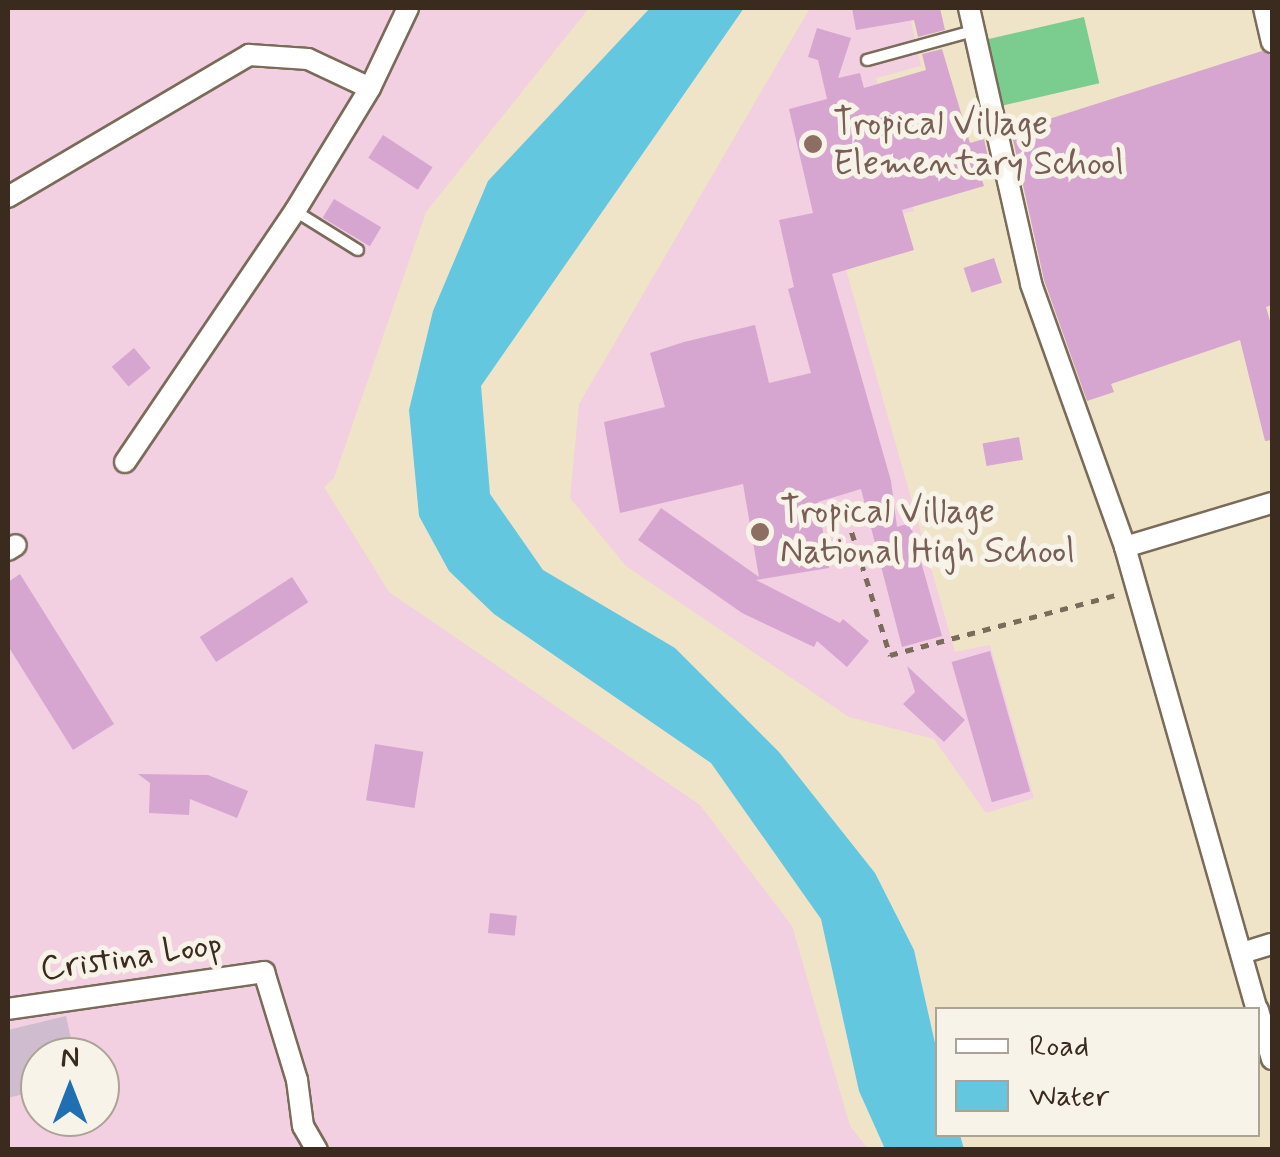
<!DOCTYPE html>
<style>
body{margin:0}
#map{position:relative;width:1280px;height:1157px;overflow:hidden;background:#efe4c8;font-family:Mynerve,sans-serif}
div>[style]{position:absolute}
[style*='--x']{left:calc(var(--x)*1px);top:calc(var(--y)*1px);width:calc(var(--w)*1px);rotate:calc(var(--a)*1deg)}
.built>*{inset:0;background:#f2cfe1}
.industrial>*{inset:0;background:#cfbdcf}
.green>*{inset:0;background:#7acc8f;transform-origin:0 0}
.water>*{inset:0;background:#63c7e0}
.building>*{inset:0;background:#d6a6d1;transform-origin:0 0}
.path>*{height:5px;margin-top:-2.5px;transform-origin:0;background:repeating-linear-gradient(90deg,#7a6b5a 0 8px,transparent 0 16px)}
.roads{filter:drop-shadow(2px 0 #7a6b5a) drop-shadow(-2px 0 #7a6b5a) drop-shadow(0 2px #7a6b5a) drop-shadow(0 -2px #7a6b5a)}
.lane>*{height:10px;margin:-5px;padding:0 5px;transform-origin:5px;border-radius:5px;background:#fff}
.street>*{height:20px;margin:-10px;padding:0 10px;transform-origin:10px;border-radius:10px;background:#fff}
.dots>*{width:28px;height:28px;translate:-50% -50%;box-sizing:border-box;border:5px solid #f7f3e8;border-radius:50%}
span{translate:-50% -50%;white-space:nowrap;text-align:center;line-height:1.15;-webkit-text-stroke:10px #f7f3e8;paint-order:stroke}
.education-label{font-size:35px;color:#785e54}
.left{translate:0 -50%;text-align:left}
.street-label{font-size:35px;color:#3b2a1e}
.frame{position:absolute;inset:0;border:10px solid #3b2a1e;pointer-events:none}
.legend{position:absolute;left:935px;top:1007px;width:325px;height:130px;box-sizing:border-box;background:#f7f3e8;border:2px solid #aca397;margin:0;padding:12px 18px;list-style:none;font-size:30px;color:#3b2a1e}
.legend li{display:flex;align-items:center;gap:20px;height:50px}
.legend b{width:50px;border:2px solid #aca397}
.north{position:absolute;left:20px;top:1037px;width:100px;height:100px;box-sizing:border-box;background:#f7f3e8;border:2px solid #aca397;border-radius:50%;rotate:0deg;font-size:28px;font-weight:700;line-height:40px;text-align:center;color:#3b2a1e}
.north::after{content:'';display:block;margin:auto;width:35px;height:45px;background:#1f6fb2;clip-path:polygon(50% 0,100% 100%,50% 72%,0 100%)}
</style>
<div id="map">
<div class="built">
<i style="clip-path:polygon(evenodd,8px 8px,589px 8px,426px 212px,334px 478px,324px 487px,389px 592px,700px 805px,792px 926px,850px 1126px,868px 1149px,8px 1149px,8px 8px,40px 1057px,100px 1057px,100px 1117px,40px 1117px,40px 1057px)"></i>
<i style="clip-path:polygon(810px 8px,908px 8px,921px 66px,876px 78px,914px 211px,835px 231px,955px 652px,990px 645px,1034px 798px,986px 813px,934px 739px,849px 717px,626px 566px,570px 498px,579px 404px)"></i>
</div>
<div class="industrial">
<i style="clip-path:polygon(66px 1016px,75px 1057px,40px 1057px,40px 1090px,8px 1098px,8px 1030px)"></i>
</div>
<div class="green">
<i style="left:1084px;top:17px;width:68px;height:99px;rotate:77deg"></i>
</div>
<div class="water">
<i style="clip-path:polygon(650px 8px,744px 8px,481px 386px,490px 494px,543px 570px,675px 648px,779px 752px,875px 873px,914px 950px,937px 1052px,938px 1134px,960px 1135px,964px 1149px,885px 1149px,859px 1091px,821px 919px,711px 763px,494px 614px,449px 571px,419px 516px,409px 410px,433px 311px,488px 181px)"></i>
</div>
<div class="building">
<i style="clip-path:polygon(852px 8px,940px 8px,945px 30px,918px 37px,914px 20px,856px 30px)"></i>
<i style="clip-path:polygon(817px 28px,851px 38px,838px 78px,860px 73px,864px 88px,926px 70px,922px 54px,942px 49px,970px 143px,984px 139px,989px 162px,977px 165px,984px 186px,902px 210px,914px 250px,832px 274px,891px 481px,897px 527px,910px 523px,942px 636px,902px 647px,861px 489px,818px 502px,829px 568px,756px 580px,840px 623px,843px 619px,869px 641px,847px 667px,817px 641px,814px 647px,742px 613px,638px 540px,661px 508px,759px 577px,743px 484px,620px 513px,604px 422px,665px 407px,650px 353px,684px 342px,755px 325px,769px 383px,811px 373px,788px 289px,794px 287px,779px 220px,813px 213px,789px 109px,827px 99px,818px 60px,808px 57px)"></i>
<i style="clip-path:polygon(1262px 51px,1270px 55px,1272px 70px,1272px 305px,1266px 307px,1272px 328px,1272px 440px,1265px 441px,1240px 340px,1111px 384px,1114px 392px,1087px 401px,1044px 280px,1011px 131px)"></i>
<i style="left:383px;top:135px;width:59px;height:27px;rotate:33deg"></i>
<i style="left:334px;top:199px;width:55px;height:22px;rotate:31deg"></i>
<i style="left:994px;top:258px;width:26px;height:32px;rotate:72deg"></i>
<i style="left:134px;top:348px;width:26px;height:29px;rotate:50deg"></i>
<i style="left:1019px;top:437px;width:23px;height:37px;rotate:80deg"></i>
<i style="clip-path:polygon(20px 574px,114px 724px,73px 750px,8px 646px,8px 582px)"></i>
<i style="left:292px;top:577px;width:30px;height:110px;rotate:57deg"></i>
<i style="left:990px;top:651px;width:146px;height:40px;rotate:74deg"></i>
<i style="clip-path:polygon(907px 666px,965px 720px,944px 742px,903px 704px,915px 692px)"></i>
<i style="left:375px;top:744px;width:49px;height:57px;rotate:9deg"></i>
<i style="clip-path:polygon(138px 774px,208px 775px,248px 791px,237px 818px,190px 799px,189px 815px,149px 813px,150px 783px)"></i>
<i style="left:490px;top:913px;width:27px;height:20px;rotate:6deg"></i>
</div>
<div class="path">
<i style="--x:847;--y:517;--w:145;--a:72.7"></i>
<i style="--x:890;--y:655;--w:233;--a:-14.9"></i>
</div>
<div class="roads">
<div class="lane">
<i style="--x:867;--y:60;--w:110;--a:-15.3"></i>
<i style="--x:295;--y:211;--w:74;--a:31.8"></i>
</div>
<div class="street">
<i style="--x:969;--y:8;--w:283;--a:77.3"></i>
<i style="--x:1031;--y:284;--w:279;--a:70.3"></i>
<i style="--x:1125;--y:547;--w:481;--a:74.1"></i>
<i style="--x:1264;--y:8;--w:35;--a:77"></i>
<i style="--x:8;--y:197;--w:280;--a:-30.5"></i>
<i style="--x:249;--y:55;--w:59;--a:3.9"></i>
<i style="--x:308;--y:59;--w:68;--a:25.1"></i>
<i style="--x:125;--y:462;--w:303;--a:-55.9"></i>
<i style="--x:295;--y:211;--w:144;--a:-58.6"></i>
<i style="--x:370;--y:88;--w:89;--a:-64.6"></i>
<i style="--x:1125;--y:547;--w:153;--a:-16.7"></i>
<i style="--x:8;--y:550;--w:9;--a:-32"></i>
<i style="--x:1242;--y:953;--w:31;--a:-17"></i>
<i style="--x:8;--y:1009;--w:259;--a:-8.2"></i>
<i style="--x:264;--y:972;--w:113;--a:73"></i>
<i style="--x:297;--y:1080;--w:46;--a:82.6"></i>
<i style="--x:303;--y:1126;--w:28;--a:60"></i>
<i style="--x:1258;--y:1010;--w:51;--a:74.1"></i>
</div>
</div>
<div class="dots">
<i style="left:813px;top:144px;background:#8d6e63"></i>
<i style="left:760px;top:532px;background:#8d6e63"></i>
</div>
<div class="education-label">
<span class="left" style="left:833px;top:144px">Tropical Village<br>Elementary School</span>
<span class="left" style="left:780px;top:532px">Tropical Village<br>National High School</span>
</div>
<div class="street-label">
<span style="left:131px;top:957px;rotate:-8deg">Cristina Loop</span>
</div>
<div class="frame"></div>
<ul class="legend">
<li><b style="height:12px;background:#fff"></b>Road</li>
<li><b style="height:28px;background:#63c7e0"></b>Water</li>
</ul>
<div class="north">N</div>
</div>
